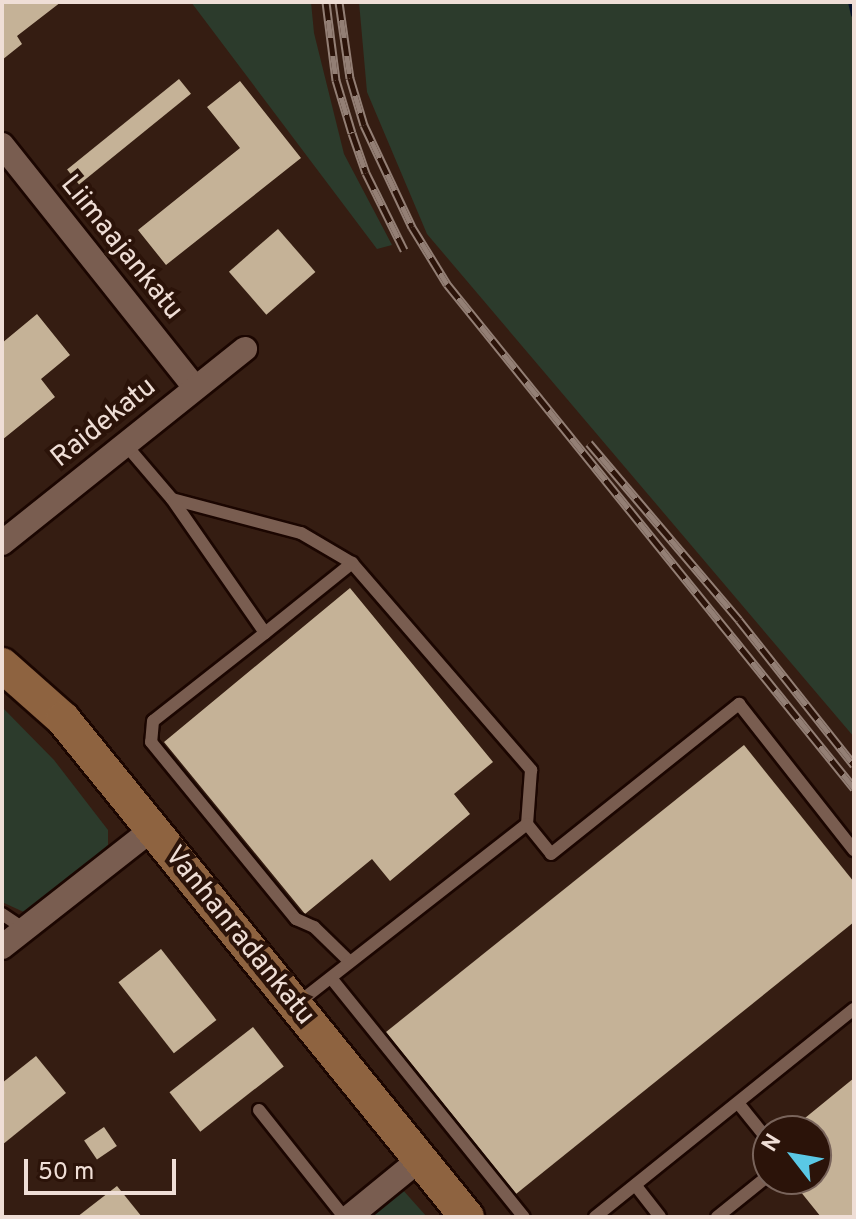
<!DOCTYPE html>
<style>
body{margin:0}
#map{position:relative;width:856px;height:1219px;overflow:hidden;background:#351d12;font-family:Overpass,sans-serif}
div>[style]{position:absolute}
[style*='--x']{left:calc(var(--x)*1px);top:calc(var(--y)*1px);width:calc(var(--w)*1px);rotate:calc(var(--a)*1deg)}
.green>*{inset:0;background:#2c3b2c}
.stream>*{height:6px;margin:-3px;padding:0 3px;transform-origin:3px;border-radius:3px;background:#051129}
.building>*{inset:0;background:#c5b297;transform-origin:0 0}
.roads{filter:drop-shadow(2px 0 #1b0601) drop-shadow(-2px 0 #1b0601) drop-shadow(0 2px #1b0601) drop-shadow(0 -2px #1b0601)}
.lane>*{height:12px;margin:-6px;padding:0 6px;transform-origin:6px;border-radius:6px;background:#795d50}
.street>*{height:24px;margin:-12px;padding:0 12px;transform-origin:12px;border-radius:12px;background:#795d50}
.secondary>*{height:34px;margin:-17px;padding:0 17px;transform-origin:17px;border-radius:17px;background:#8e6340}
.rail>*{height:9px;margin-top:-4.5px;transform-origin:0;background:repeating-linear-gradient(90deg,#2b1309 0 18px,#937f75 0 36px);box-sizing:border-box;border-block:2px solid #937f75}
span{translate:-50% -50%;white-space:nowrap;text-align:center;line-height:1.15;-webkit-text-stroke:8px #2b1309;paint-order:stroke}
.street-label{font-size:28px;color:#efded6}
.frame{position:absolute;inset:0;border:4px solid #efded6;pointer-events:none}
.north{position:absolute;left:752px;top:1115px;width:80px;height:80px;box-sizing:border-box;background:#2b1309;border:2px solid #79645b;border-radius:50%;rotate:301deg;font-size:22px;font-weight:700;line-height:32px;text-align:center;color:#efded6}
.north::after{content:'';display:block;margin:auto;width:28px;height:36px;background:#5ac8e5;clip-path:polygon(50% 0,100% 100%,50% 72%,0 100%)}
.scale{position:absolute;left:24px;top:1159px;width:152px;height:36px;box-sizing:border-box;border:4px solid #efded6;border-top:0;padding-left:10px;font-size:24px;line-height:28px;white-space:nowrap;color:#efded6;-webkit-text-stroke:6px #2b1309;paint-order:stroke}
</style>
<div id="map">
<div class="green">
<i style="clip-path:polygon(191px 2px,311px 2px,314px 33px,344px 154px,392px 245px,377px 249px)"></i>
<i style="clip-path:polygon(359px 2px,854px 2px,854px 737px,427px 234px,367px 92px)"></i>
<i style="clip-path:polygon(2px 707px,54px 760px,108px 830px,108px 845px,28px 914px,2px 902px)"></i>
<i style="clip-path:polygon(402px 1189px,427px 1217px,365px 1217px)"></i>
</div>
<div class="stream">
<i style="--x:851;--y:2;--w:13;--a:77"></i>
</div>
<div class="building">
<i style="clip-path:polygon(2px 2px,61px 2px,17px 36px,22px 44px,2px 60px)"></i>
<i style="left:179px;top:79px;width:19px;height:144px;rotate:51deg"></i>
<i style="clip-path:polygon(240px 81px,301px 158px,166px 265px,138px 230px,240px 148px,207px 107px)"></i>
<i style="left:278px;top:229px;width:57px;height:65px;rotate:49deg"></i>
<i style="clip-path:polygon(37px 314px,70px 355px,41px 379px,55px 397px,2px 440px,2px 343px)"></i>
<i style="clip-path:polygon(350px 588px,493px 762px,454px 794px,470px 814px,390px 881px,372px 859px,305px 914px,164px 742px)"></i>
<i style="clip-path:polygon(744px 745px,854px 882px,854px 922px,516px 1194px,386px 1032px)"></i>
<i style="left:161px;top:949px;width:90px;height:54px;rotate:52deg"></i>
<i style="left:253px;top:1027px;width:50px;height:106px;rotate:52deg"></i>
<i style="clip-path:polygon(36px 1056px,66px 1093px,2px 1145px,2px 1083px)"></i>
<i style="clip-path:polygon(854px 1078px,854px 1217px,821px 1217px,796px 1186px,804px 1179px,816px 1179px,816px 1170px,824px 1163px,816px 1154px,816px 1131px,797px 1131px,794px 1127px)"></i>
<i style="left:104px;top:1127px;width:23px;height:24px;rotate:56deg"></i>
<i style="clip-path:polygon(117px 1186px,142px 1217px,77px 1217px)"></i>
</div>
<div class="roads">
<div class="lane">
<i style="--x:125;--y:444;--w:72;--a:49.5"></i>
<i style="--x:172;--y:499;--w:133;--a:14.8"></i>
<i style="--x:301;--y:533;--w:59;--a:30.5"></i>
<i style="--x:352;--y:563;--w:274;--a:49.1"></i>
<i style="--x:531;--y:770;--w:54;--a:94.2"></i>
<i style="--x:172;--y:499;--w:163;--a:55.2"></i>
<i style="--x:265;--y:633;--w:112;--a:-38.8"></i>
<i style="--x:265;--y:633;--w:142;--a:141.8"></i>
<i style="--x:153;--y:721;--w:21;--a:95"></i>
<i style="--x:151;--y:742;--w:229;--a:50.7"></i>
<i style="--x:296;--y:919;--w:20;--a:24"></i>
<i style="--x:314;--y:927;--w:50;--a:44.2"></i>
<i style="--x:2;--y:914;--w:27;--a:34"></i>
<i style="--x:331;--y:978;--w:307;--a:51.1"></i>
<i style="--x:298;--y:1003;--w:291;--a:-38"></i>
<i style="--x:527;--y:824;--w:38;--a:51"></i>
<i style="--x:551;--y:854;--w:241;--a:-38.6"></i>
<i style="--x:739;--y:704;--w:186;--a:51.8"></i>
<i style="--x:738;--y:1103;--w:48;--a:51"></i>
<i style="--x:259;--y:1110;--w:137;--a:51.5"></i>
<i style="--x:636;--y:1186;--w:39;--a:52"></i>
<i style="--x:595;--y:1217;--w:332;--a:-38.8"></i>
<i style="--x:717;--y:1217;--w:65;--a:-38.8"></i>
</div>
<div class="street">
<i style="--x:2;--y:145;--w:310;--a:51.5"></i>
<i style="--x:2;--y:543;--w:311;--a:-38.6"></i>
<i style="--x:2;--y:947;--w:189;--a:-38.1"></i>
<i style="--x:349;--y:1217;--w:92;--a:-39.2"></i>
</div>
<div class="secondary">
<i style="--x:2;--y:665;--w:81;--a:41.5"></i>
<i style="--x:63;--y:719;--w:641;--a:50.95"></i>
</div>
</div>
<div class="rail">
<i style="--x:326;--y:2;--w:79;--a:82.7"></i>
<i style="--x:336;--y:80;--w:55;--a:73.2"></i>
<i style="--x:352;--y:133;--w:42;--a:70.7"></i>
<i style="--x:366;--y:173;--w:86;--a:63.7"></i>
<i style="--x:339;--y:2;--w:77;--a:81.8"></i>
<i style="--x:350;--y:78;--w:49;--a:73.4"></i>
<i style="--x:364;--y:125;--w:113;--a:64.8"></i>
<i style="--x:412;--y:227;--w:67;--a:58.4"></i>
<i style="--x:447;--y:284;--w:648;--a:51.08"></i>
<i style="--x:589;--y:443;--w:232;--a:49.7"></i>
<i style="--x:739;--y:620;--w:185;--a:51.6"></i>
</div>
<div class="street-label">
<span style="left:121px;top:248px;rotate:51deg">Liimaajankatu</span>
<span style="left:104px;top:423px;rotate:-39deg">Raidekatu</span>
<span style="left:239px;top:936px;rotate:51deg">Vanhanradankatu</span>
</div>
<div class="frame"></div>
<div class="north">N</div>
<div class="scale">50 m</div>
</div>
